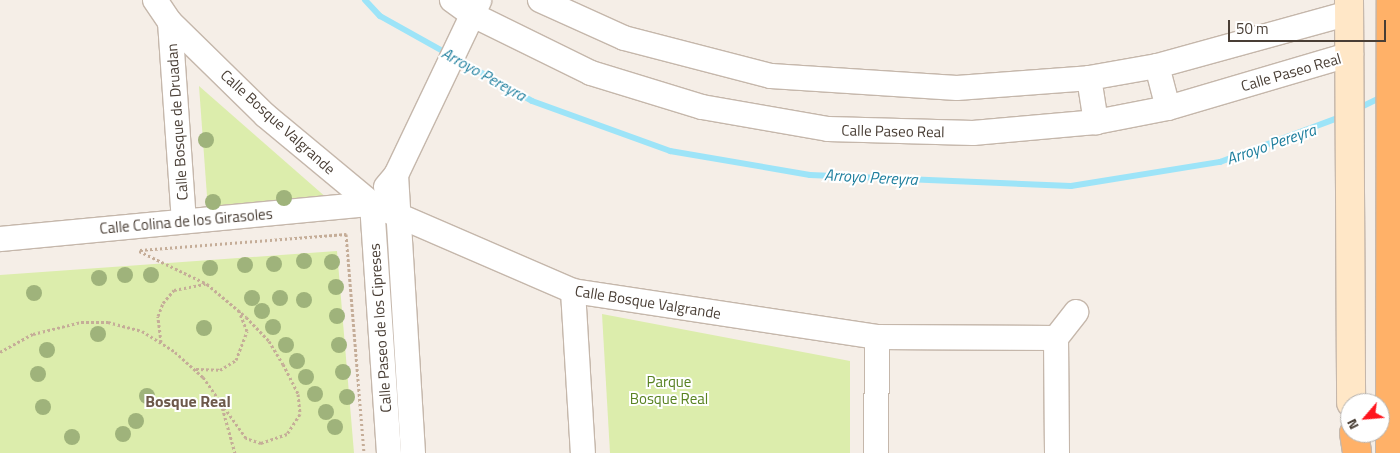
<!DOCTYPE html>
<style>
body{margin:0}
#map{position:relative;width:1400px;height:453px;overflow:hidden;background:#f5eee7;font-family:"Titillium Web",sans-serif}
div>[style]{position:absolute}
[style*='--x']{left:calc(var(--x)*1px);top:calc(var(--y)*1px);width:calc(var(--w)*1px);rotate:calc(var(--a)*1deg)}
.green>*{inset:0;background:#dcedac}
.stream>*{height:6px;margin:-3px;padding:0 3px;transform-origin:3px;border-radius:3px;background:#9de4f8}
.path>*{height:3px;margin-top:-1.5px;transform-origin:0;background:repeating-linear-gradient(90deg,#c5ad98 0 2.5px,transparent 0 5px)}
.roads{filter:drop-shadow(1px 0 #c5b7ab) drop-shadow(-1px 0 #c5b7ab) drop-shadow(0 1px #c5b7ab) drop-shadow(0 -1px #c5b7ab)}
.street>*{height:24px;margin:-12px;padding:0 12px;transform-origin:12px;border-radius:12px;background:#fff}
.secondary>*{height:28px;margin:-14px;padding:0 14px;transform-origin:14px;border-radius:14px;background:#ffe7c7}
.highway>*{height:28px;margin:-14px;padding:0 14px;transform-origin:14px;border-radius:14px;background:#ffb168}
.trees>*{width:16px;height:16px;margin:-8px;border-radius:50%;background:#9fb37b}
span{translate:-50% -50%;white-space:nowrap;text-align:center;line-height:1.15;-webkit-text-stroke:4px #fff;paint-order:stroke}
.street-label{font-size:15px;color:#493e35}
.park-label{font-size:15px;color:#588222}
.water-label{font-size:16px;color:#1f7f9e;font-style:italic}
.neighbourhood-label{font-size:16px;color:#6d594b;font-weight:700}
.north{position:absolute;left:1340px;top:393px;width:50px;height:50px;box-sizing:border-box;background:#fff;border:1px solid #b6b2ae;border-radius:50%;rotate:243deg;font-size:14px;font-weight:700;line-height:20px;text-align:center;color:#493e35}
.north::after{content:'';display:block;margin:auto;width:18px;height:22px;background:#ff141d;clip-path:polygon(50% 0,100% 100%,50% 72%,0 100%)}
.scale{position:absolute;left:1228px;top:20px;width:158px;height:22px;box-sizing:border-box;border:2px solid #493e35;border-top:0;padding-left:6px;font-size:15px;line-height:18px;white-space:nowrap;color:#493e35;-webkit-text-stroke:4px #fff;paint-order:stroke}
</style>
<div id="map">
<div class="green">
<i style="clip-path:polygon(199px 86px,328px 199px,208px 210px)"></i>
<i style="clip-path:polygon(337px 251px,354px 453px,0 453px,0 275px)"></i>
<i style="clip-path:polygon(602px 314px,850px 361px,850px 453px,610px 453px)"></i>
</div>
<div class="stream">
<i style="--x:365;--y:0;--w:22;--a:47"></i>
<i style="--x:380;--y:16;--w:174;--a:29.2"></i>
<i style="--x:532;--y:101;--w:147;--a:19.9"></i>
<i style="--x:670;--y:151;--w:142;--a:9.7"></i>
<i style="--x:810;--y:175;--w:261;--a:2.4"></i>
<i style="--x:1071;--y:186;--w:151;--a:-9.2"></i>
<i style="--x:1220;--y:162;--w:131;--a:-20.5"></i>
<i style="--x:1357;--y:109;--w:30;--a:-26"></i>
</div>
<div class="path">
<i style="--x:140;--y:250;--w:207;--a:-4.4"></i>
<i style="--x:346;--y:234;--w:220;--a:85.3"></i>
<i style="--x:139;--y:251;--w:76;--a:25.9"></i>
<i style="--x:207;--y:284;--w:51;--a:40.2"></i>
<i style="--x:246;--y:317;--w:33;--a:46"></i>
<i style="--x:269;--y:341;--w:27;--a:59"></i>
<i style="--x:283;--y:364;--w:34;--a:63"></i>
<i style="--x:298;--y:394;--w:20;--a:84"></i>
<i style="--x:300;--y:414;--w:24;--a:123"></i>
<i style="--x:287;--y:434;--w:28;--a:161"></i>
<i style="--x:261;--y:443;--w:16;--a:-162"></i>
<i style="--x:246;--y:438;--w:43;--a:-125.5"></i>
<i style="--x:161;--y:342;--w:26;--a:-97"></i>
<i style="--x:158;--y:316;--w:14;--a:-69"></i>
<i style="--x:163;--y:303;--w:17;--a:-50"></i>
<i style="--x:174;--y:290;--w:32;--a:-11"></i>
<i style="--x:0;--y:352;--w:38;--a:-29"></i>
<i style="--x:33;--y:334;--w:49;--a:-14"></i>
<i style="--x:81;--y:322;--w:27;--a:0"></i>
<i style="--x:108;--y:322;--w:35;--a:15"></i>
<i style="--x:142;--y:331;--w:39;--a:32"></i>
<i style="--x:175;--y:352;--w:38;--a:42"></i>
<i style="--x:203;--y:377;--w:32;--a:55"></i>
<i style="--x:221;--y:403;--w:52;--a:74.4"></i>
<i style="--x:196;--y:369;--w:24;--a:2"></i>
<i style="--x:220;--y:370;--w:19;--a:-32"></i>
<i style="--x:236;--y:360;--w:31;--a:-69"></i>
<i style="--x:247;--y:331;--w:22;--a:-112"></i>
</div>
<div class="roads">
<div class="street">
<i style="--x:155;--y:0;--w:27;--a:56"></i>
<i style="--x:170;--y:22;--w:134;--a:44.4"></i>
<i style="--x:266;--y:116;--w:138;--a:39.7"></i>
<i style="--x:372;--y:204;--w:219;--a:23.4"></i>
<i style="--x:573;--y:291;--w:307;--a:8.6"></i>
<i style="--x:877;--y:337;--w:179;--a:0.3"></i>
<i style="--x:452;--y:0;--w:26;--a:36"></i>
<i style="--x:473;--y:15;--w:131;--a:26.2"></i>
<i style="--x:591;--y:73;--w:116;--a:17"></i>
<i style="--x:702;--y:107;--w:128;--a:9.9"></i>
<i style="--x:828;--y:129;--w:145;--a:1.6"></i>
<i style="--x:973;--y:133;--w:123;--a:-5.1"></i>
<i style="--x:1096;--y:122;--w:73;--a:-11"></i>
<i style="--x:1168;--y:108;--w:191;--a:-16.4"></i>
<i style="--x:540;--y:0;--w:92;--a:24.3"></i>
<i style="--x:624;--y:38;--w:152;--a:14.5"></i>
<i style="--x:771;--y:76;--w:186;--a:3.7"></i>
<i style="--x:957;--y:88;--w:132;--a:-4.3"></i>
<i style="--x:1089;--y:78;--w:69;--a:-10"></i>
<i style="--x:1157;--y:66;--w:199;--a:-15.4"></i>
<i style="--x:170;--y:22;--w:199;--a:86"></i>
<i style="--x:1157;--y:66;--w:43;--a:75.3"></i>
<i style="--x:1089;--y:78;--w:45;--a:81"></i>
<i style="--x:396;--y:175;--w:279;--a:86.5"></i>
<i style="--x:386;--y:187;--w:16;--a:-50"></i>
<i style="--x:396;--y:175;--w:193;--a:-64.5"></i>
<i style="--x:372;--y:204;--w:250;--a:86.1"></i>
<i style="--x:0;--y:239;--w:374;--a:-5.4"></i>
<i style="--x:573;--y:291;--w:162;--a:86.5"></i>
<i style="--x:1056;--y:338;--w:115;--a:89.5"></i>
<i style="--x:1056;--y:338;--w:33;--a:-52"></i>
<i style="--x:876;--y:453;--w:116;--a:-89.5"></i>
</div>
<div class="secondary">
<i style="--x:1349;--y:0;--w:403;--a:89.7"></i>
</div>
<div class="highway">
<i style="--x:1354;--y:433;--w:20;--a:81"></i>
<i style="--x:1390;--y:453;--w:453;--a:-89.9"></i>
</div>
</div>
<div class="trees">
<i style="left:206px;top:140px"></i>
<i style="left:284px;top:198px"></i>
<i style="left:213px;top:202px"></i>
<i style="left:304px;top:261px"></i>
<i style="left:332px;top:262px"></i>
<i style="left:274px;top:264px"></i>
<i style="left:245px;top:265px"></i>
<i style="left:210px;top:268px"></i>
<i style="left:125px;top:275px"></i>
<i style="left:151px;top:275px"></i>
<i style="left:99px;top:278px"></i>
<i style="left:336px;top:287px"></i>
<i style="left:34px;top:293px"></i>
<i style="left:252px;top:298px"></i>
<i style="left:280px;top:298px"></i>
<i style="left:304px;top:300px"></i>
<i style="left:262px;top:311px"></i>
<i style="left:337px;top:316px"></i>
<i style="left:273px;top:327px"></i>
<i style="left:204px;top:328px"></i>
<i style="left:98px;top:334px"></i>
<i style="left:286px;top:345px"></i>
<i style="left:339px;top:345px"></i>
<i style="left:47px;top:350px"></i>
<i style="left:297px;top:361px"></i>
<i style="left:343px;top:372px"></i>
<i style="left:38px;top:374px"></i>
<i style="left:306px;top:377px"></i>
<i style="left:315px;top:394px"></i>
<i style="left:147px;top:396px"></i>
<i style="left:347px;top:397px"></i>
<i style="left:43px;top:407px"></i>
<i style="left:326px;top:412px"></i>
<i style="left:136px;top:421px"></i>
<i style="left:335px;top:427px"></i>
<i style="left:123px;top:434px"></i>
<i style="left:72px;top:437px"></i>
</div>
<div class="street-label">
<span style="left:1291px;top:72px;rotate:-16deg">Calle Paseo Real</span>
<span style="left:177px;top:122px;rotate:-94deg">Calle Bosque de Druadan</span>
<span style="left:278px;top:122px;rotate:42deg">Calle Bosque Valgrande</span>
<span style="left:893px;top:131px;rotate:1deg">Calle Paseo Real</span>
<span style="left:186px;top:221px;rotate:-5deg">Calle Colina de los Girasoles</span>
<span style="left:648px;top:302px;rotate:9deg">Calle Bosque Valgrande</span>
<span style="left:380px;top:328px;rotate:-94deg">Calle Paseo de los Cipreses</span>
</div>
<div class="park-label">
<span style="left:669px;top:390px">Parque<br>Bosque Real</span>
</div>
<div class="water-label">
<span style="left:484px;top:74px;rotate:29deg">Arroyo Pereyra</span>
<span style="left:1271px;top:144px;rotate:-19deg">Arroyo Pereyra</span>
<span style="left:871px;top:177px;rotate:3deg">Arroyo Pereyra</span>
</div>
<div class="neighbourhood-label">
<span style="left:188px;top:401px">Bosque Real</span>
</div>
<div class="north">N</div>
<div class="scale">50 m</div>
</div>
